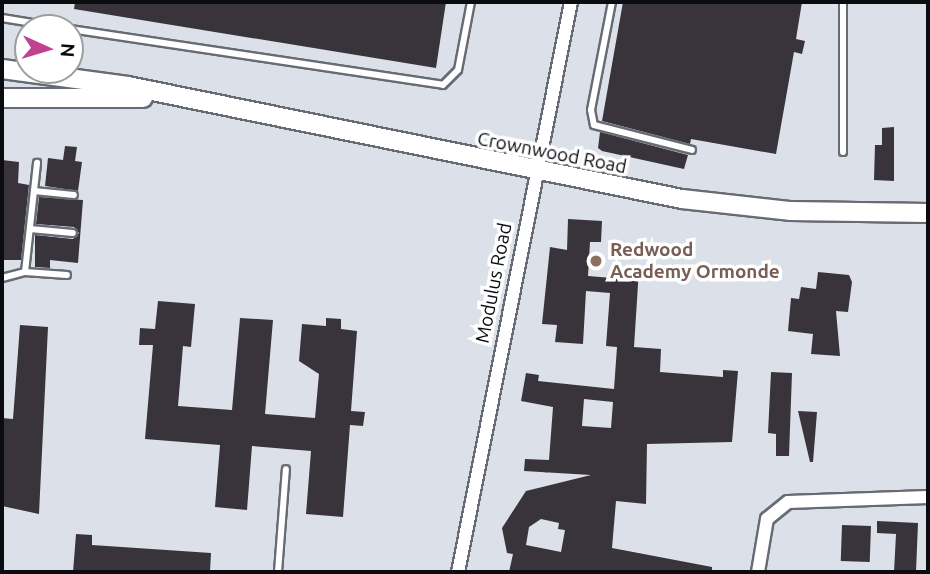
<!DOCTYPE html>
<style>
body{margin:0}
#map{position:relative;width:930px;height:574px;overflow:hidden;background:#dce0e9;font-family:Ubuntu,sans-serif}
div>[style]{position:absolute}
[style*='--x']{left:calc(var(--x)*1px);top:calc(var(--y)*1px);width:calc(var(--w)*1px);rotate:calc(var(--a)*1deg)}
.building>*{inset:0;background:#39343b;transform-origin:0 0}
.roads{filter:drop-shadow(2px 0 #676b73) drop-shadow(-2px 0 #676b73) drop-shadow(0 2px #676b73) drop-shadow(0 -2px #676b73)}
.service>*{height:6px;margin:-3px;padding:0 3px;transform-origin:3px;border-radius:3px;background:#fff}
.minor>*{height:12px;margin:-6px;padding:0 6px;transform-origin:6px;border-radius:6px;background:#fff}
.secondary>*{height:18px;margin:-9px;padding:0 9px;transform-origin:9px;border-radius:9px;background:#fff}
.dots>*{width:19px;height:19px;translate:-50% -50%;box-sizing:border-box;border:4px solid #fff;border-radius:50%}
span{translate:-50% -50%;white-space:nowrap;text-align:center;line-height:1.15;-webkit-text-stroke:7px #fff;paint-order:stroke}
.street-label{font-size:19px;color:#0a0c0f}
.education-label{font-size:19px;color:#785e54;font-weight:700}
.left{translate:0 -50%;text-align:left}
.frame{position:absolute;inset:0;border:4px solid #0a0c0f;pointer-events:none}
.north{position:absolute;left:14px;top:14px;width:70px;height:70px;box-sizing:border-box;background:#fff;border:2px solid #9d9e9f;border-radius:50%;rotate:94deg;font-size:19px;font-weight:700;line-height:28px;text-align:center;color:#0a0c0f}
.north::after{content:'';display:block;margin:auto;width:24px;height:32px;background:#c0418d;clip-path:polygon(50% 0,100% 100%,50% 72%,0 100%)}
</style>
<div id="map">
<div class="building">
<i style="clip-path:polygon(75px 2px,446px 2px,436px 68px,74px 9px)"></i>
<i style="clip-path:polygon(623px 2px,802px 2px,796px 39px,805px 41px,802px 54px,794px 52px,776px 154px,691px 139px,690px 144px,602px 121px)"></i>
<i style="clip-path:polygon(894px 127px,894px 181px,874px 180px,875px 145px,882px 145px,882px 128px)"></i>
<i style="clip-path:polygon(600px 132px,688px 155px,684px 169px,602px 151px,598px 148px)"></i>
<i style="clip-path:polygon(65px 146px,77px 147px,75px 161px,82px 162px,78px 191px,45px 186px,48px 158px,63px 160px)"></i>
<i style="clip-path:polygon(2px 160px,19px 162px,18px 183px,29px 185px,21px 260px,2px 260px)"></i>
<i style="clip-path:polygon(39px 197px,83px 200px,78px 263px,50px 260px,50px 268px,35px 267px,35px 235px,73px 239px,79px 233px,74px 227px,36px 224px)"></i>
<i style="clip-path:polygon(evenodd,568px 219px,602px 221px,601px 242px,590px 242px,588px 276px,612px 278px,613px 267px,639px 269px,634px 347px,661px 349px,660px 372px,723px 377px,723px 370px,738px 371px,732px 442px,647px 444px,646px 504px,616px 501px,612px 548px,712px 567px,712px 572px,509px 572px,513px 554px,507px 553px,502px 528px,526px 491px,591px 475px,524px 471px,525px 459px,549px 460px,553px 407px,521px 401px,526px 373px,539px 375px,538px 381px,614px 389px,617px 347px,606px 346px,610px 293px,586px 291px,583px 344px,555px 342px,557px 325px,542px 324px,550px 247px,567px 250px,568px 219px,584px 399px,613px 402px,611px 428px,582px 426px,584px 399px,568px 219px,541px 519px,559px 523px,558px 529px,565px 530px,561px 552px,526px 545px,529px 527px,541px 519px)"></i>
<i style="clip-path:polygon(818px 272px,849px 275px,852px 282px,848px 312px,836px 311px,840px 356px,811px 354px,813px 334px,788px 331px,791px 298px,799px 299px,801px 287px,816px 289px)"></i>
<i style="clip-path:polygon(158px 301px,195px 304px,191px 347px,183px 346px,178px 406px,232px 410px,240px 318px,273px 320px,265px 414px,315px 418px,319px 374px,299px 361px,302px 324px,326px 326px,326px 318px,341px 319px,341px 329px,357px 331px,351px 411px,365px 412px,363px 426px,350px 425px,343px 517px,306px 514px,311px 451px,252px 446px,247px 510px,215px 507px,220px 445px,145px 439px,153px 345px,139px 345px,140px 328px,155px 329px)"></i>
<i style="clip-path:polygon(20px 325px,48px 327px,39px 514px,2px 506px,2px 418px,13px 419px)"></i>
<i style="clip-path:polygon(771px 372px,792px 373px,789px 456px,776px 456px,776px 434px,768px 433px)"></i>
<i style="clip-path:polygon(798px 411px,817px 412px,813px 462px,810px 462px)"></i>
<i style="clip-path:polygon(877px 521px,918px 523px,916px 572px,894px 572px,896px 534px,877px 533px)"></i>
<i style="left:842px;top:525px;width:29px;height:36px;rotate:2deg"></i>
<i style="clip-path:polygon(76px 534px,92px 535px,92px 545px,211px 553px,210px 572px,73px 572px)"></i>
</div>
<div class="roads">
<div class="service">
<i style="--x:612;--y:2;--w:110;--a:101"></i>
<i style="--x:591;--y:110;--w:15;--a:79"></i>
<i style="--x:594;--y:125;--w:101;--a:14.3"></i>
<i style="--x:843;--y:2;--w:150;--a:90"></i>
<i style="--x:2;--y:18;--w:62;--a:9.3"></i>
<i style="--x:70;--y:29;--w:377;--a:8.5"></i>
<i style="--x:443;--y:85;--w:21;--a:-45"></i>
<i style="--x:458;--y:70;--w:69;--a:-79.2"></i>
<i style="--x:34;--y:191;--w:40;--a:5.7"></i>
<i style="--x:30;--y:229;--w:43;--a:5.3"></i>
<i style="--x:25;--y:272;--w:42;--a:4.1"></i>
<i style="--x:2;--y:278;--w:24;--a:-15"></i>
<i style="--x:25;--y:272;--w:110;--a:-83.7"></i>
<i style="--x:278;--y:572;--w:103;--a:-85.6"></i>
</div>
<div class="minor">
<i style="--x:458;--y:572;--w:581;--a:-78.79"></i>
<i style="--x:758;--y:572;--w:54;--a:-80.4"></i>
<i style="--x:767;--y:519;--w:27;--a:-39"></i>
<i style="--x:788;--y:502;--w:140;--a:-2"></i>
</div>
<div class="secondary">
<i style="--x:2;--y:69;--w:127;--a:7.7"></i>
<i style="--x:128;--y:86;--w:565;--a:11.53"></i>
<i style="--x:682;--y:199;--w:110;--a:6.3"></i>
<i style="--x:791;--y:211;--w:137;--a:0.8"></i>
<i style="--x:2;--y:98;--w:141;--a:0"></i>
</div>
</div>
<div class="dots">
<i style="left:596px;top:261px;background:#8d6e63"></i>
</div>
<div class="street-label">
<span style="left:552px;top:153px;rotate:11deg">Crownwood Road</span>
<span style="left:494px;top:283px;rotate:-79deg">Modulus Road</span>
</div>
<div class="education-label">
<span class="left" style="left:610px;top:261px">Redwood<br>Academy Ormonde</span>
</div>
<div class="frame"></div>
<div class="north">N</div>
</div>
